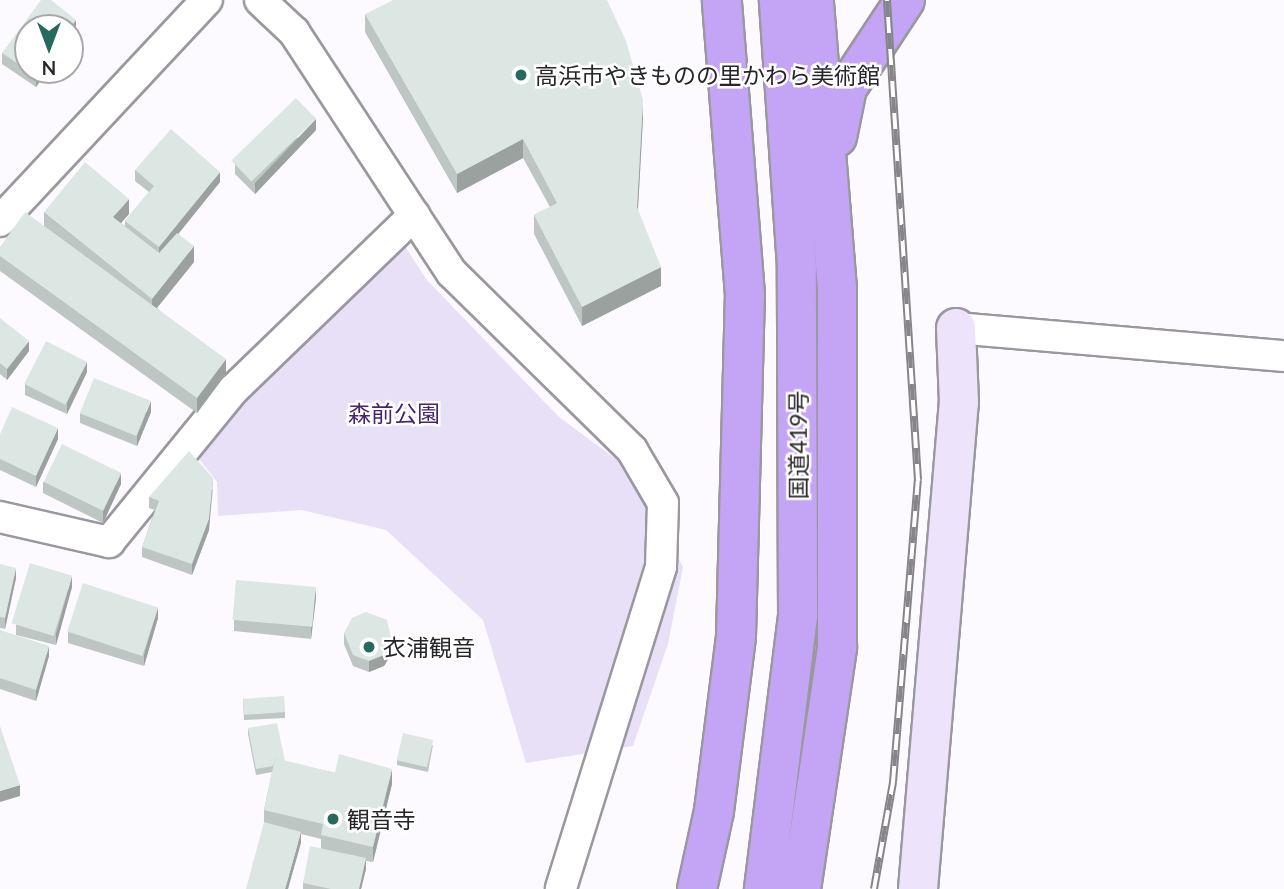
<!DOCTYPE html>
<meta charset="utf-8">
<style>
body{margin:0}
#map{position:relative;width:1284px;height:889px;overflow:hidden;background:#fcfaff;font-family:Lato,"Noto Sans JP",sans-serif}
div>[style]{position:absolute}
[style*='--x']{left:calc(var(--x)*1px);top:calc(var(--y)*1px);width:calc(var(--w)*1px);rotate:calc(var(--a)*1deg)}
.green>*{inset:0;background:#e8e0f7}
.roads{filter:drop-shadow(2px 0 #9a989f) drop-shadow(-2px 0 #9a989f) drop-shadow(0 2px #9a989f) drop-shadow(0 -2px #9a989f)}
.street>*{height:30px;margin:-15px;padding:0 15px;transform-origin:15px;border-radius:15px;background:#fff}
.secondary>*{height:38px;margin:-19px;padding:0 19px;transform-origin:19px;border-radius:19px;background:#ede4fc}
.highway>*{height:38px;margin:-19px;padding:0 19px;transform-origin:19px;border-radius:19px;background:#c4a5f5}
.rail>*{height:8px;margin-top:-4px;transform-origin:0;background:repeating-linear-gradient(90deg,#fff 0 16px,#868589 0 32px);box-sizing:border-box;border-block:2px solid #868589}
.wall>*{inset:0;background:#bdc6c3}
.shaded-wall>*{inset:0;background:#9aa19f}
.building>*{inset:0;background:#dce6e3;transform-origin:0 0}
.dots>*{width:19px;height:19px;translate:-50% -50%;box-sizing:border-box;border:4px solid #fff;border-radius:50%}
span{translate:-50% -50%;white-space:nowrap;text-align:center;line-height:1.15;-webkit-text-stroke:5px #fff;paint-order:stroke}
.poi-label{font-size:23px;color:#262528}
.left{translate:0 -50%;text-align:left}
.park-label{font-size:23px;color:#47246e}
.street-label{font-size:23px;color:#262528}
.north{position:absolute;left:14px;top:14px;width:70px;height:70px;box-sizing:border-box;background:#fff;border:2px solid #a8a8a9;border-radius:50%;rotate:180deg;font-size:19px;font-weight:700;line-height:28px;text-align:center;color:#262528}
.north::after{content:'';display:block;margin:auto;width:24px;height:32px;background:#256a5d;clip-path:polygon(50% 0,100% 100%,50% 72%,0 100%)}
</style>
<div id="map">
<div class="green">
<i style="clip-path:polygon(403px 243px,426px 279px,558px 416px,617px 460px,651px 506px,683px 567px,668px 644px,633px 746px,526px 763px,483px 620px,386px 530px,302px 510px,218px 516px,217px 482px,193px 451px)"></i>
</div>
<div class="roads">
<div class="street">
<i style="--x:260;--y:0;--w:47;--a:43.3"></i>
<i style="--x:294;--y:32;--w:288;--a:56.8"></i>
<i style="--x:452;--y:273;--w:252;--a:44.5"></i>
<i style="--x:632;--y:450;--w:61;--a:59.7"></i>
<i style="--x:663;--y:503;--w:64;--a:91.8"></i>
<i style="--x:661;--y:567;--w:337;--a:107.3"></i>
<i style="--x:0;--y:221;--w:303;--a:-46.9"></i>
<i style="--x:956;--y:328;--w:329;--a:4.9"></i>
<i style="--x:0;--y:517;--w:112;--a:12.9"></i>
<i style="--x:109;--y:542;--w:196;--a:-50.8"></i>
<i style="--x:233;--y:390;--w:252;--a:-44"></i>
</div>
<div class="secondary">
<i style="--x:918;--y:889;--w:488;--a:-85.2"></i>
<i style="--x:959;--y:403;--w:75;--a:-92.3"></i>
</div>
<div class="highway">
<i style="--x:837;--y:137;--w:50;--a:-78.5"></i>
<i style="--x:847;--y:88;--w:105;--a:-56.6"></i>
<i style="--x:697;--y:889;--w:80;--a:-77.7"></i>
<i style="--x:714;--y:811;--w:176;--a:-82.8"></i>
<i style="--x:736;--y:636;--w:341;--a:-88.5"></i>
<i style="--x:745;--y:295;--w:296;--a:-94.5"></i>
<i style="--x:764;--y:889;--w:276;--a:-82.9"></i>
<i style="--x:798;--y:615;--w:348;--a:-90.2"></i>
<i style="--x:797;--y:267;--w:268;--a:-93.9"></i>
<i style="--x:801;--y:889;--w:244;--a:-81.5"></i>
<i style="--x:837;--y:648;--w:359;--a:-90"></i>
<i style="--x:837;--y:289;--w:290;--a:-94.6"></i>
</div>
</div>
<div class="rail">
<i style="--x:874;--y:889;--w:109;--a:-79.9"></i>
<i style="--x:893;--y:782;--w:303;--a:-85.3"></i>
<i style="--x:918;--y:480;--w:481;--a:-93.7"></i>
</div>
<div class="wall">
<i style="clip-path:polygon(365px 14px,643px 118px,638px 210px,661px 286px,582px 326px,534px 234px,534px 215px,550px 207px,523px 158px,457px 193px,365px 32px)"></i>
<i style="clip-path:polygon(76px 31px,28px 70px,48px 70px,36px 87px,2px 64px,2px 53px)"></i>
<i style="clip-path:polygon(316px 130px,255px 194px,235px 174px,235px 164px)"></i>
<i style="clip-path:polygon(135px 170px,220px 182px,178px 234px,194px 262px,157px 308px,226px 374px,197px 413px,0 271px,0 247px,44px 226px,44px 212px,129px 214px,121px 223px,125px 226px,125px 221px,149px 192px,135px 181px)"></i>
<i style="clip-path:polygon(0 318px,29px 351px,7px 380px,0 374px)"></i>
<i style="clip-path:polygon(87px 372px,67px 414px,25px 395px,25px 384px)"></i>
<i style="clip-path:polygon(151px 412px,137px 446px,80px 423px,80px 413px)"></i>
<i style="clip-path:polygon(0 434px,58px 439px,36px 487px,0 470px)"></i>
<i style="clip-path:polygon(43px 482px,121px 484px,103px 523px,43px 493px)"></i>
<i style="clip-path:polygon(213px 489px,209px 530px,192px 575px,142px 557px,142px 547px,155px 510px,149px 508px,149px 497px)"></i>
<i style="clip-path:polygon(0 564px,16px 578px,5px 629px,0 628px)"></i>
<i style="clip-path:polygon(72px 587px,56px 645px,16px 635px,16px 624px)"></i>
<i style="clip-path:polygon(316px 598px,311px 639px,234px 631px,234px 620px)"></i>
<i style="clip-path:polygon(158px 618px,144px 666px,68px 643px,68px 632px)"></i>
<i style="clip-path:polygon(0 630px,49px 656px,36px 701px,0 689px)"></i>
<i style="clip-path:polygon(344px 633px,392px 653px,384px 666px,369px 672px,353px 666px,344px 644px)"></i>
<i style="clip-path:polygon(243px 699px,285px 712px,285px 718px,244px 720px)"></i>
<i style="clip-path:polygon(248px 728px,285px 761px,335px 773px,392px 784px,373px 862px,366px 861px,366px 869px,361px 889px,303px 889px,303px 883px,321px 848px,321px 839px,301px 834px,301px 843px,264px 824px,264px 810px,272px 772px,256px 775px,248px 734px)"></i>
<i style="clip-path:polygon(433px 745px,428px 772px,397px 765px,397px 760px)"></i>
</div>
<div class="shaded-wall">
<i style="clip-path:polygon(76px 20px,76px 31px,70px 39px,70px 28px)"></i>
<i style="clip-path:polygon(41px 70px,48px 70px,36px 87px,36px 76px)"></i>
<i style="clip-path:polygon(643px 100px,643px 118px,637px 226px,637px 207px)"></i>
<i style="clip-path:polygon(316px 119px,316px 130px,255px 194px,255px 183px)"></i>
<i style="clip-path:polygon(523px 139px,523px 158px,457px 193px,457px 174px)"></i>
<i style="clip-path:polygon(220px 172px,220px 182px,159px 258px,159px 247px)"></i>
<i style="clip-path:polygon(129px 199px,129px 214px,113px 232px,113px 217px)"></i>
<i style="clip-path:polygon(194px 246px,194px 262px,152px 314px,152px 299px)"></i>
<i style="clip-path:polygon(661px 267px,661px 286px,582px 326px,582px 307px)"></i>
<i style="clip-path:polygon(29px 341px,29px 351px,7px 380px,7px 369px)"></i>
<i style="clip-path:polygon(226px 359px,226px 374px,197px 413px,197px 398px)"></i>
<i style="clip-path:polygon(87px 362px,87px 372px,67px 414px,67px 403px)"></i>
<i style="clip-path:polygon(151px 401px,151px 412px,137px 446px,137px 436px)"></i>
<i style="clip-path:polygon(58px 428px,58px 439px,36px 487px,36px 476px)"></i>
<i style="clip-path:polygon(121px 473px,121px 484px,103px 523px,103px 512px)"></i>
<i style="clip-path:polygon(213px 478px,209px 530px,192px 575px,192px 564px)"></i>
<i style="clip-path:polygon(16px 568px,16px 578px,5px 629px,5px 618px)"></i>
<i style="clip-path:polygon(72px 576px,72px 587px,56px 645px,56px 634px)"></i>
<i style="clip-path:polygon(316px 587px,316px 598px,311px 639px,311px 628px)"></i>
<i style="clip-path:polygon(158px 607px,158px 618px,144px 666px,144px 655px)"></i>
<i style="clip-path:polygon(392px 642px,392px 653px,384px 666px,369px 672px,369px 661px)"></i>
<i style="clip-path:polygon(49px 646px,49px 656px,36px 701px,36px 690px)"></i>
<i style="clip-path:polygon(392px 769px,392px 784px,373px 862px,373px 847px)"></i>
<i style="clip-path:polygon(20px 785px,20px 796px,0 802px,0 791px)"></i>
<i style="clip-path:polygon(301px 832px,301px 843px,288px 889px,285px 889px)"></i>
<i style="clip-path:polygon(366px 858px,366px 869px,361px 889px,359px 889px)"></i>
</div>
<div class="building">
<i style="clip-path:polygon(41px 0,51px 0,76px 20px,70px 28px,28px 28px,28px 70px,41px 70px,36px 76px,2px 53px)"></i>
<i style="clip-path:polygon(393px 0,607px 0,626px 41px,643px 100px,637px 207px,661px 267px,582px 307px,534px 215px,557px 203px,523px 139px,457px 174px,365px 14px)"></i>
<i style="left:296px;top:98px;width:29px;height:90px;rotate:46deg"></i>
<i style="clip-path:polygon(171px 129px,220px 172px,159px 247px,125px 221px,154px 186px,135px 170px)"></i>
<i style="clip-path:polygon(85px 162px,129px 199px,113px 217px,159px 253px,177px 233px,194px 246px,152px 299px,44px 212px)"></i>
<i style="clip-path:polygon(25px 212px,226px 359px,197px 398px,0 256px,0 247px)"></i>
<i style="clip-path:polygon(0 318px,29px 341px,7px 369px,0 363px)"></i>
<i style="left:46px;top:341px;width:46px;height:48px;rotate:27deg"></i>
<i style="left:94px;top:378px;width:61px;height:38px;rotate:22deg"></i>
<i style="clip-path:polygon(12px 407px,58px 428px,36px 476px,0 459px,0 434px)"></i>
<i style="left:62px;top:444px;width:66px;height:42px;rotate:26deg"></i>
<i style="clip-path:polygon(189px 451px,213px 478px,209px 519px,192px 564px,142px 547px,159px 501px,149px 497px)"></i>
<i style="left:30px;top:563px;width:44px;height:63px;rotate:17deg"></i>
<i style="clip-path:polygon(0 564px,16px 568px,5px 618px,0 617px)"></i>
<i style="left:236px;top:580px;width:80px;height:40px;rotate:5deg"></i>
<i style="left:83px;top:583px;width:79px;height:51px;rotate:18deg"></i>
<i style="clip-path:polygon(366px 612px,387px 620px,392px 642px,384px 655px,369px 661px,353px 655px,344px 633px,352px 618px)"></i>
<i style="clip-path:polygon(0 630px,49px 646px,36px 690px,0 678px)"></i>
<i style="left:284px;top:696px;width:16px;height:41px;rotate:86deg"></i>
<i style="clip-path:polygon(277px 723px,285px 761px,275px 758px,273px 766px,256px 769px,248px 728px)"></i>
<i style="clip-path:polygon(0 726px,20px 785px,0 791px)"></i>
<i style="left:403px;top:733px;width:31px;height:28px;rotate:13deg"></i>
<i style="clip-path:polygon(339px 754px,392px 769px,373px 847px,321px 835px,323px 824px,264px 810px,275px 758px,335px 773px)"></i>
<i style="clip-path:polygon(264px 822px,301px 832px,285px 889px,246px 889px)"></i>
<i style="clip-path:polygon(310px 846px,366px 858px,359px 889px,331px 889px,303px 883px)"></i>
</div>
<div class="dots">
<i style="left:521px;top:75px;background:#256a5d"></i>
<i style="left:369px;top:647px;background:#256a5d"></i>
<i style="left:333px;top:819px;background:#256a5d"></i>
</div>
<div class="poi-label">
<span class="left" style="left:535px;top:75px">高浜市やきものの里かわら美術館</span>
<span class="left" style="left:383px;top:647px">衣浦観音</span>
<span class="left" style="left:347px;top:819px">観音寺</span>
</div>
<div class="park-label">
<span style="left:394px;top:413px">森前公園</span>
</div>
<div class="street-label">
<span style="left:798px;top:445px;rotate:-90deg">国道419号</span>
</div>
<div class="north">N</div>
</div>
